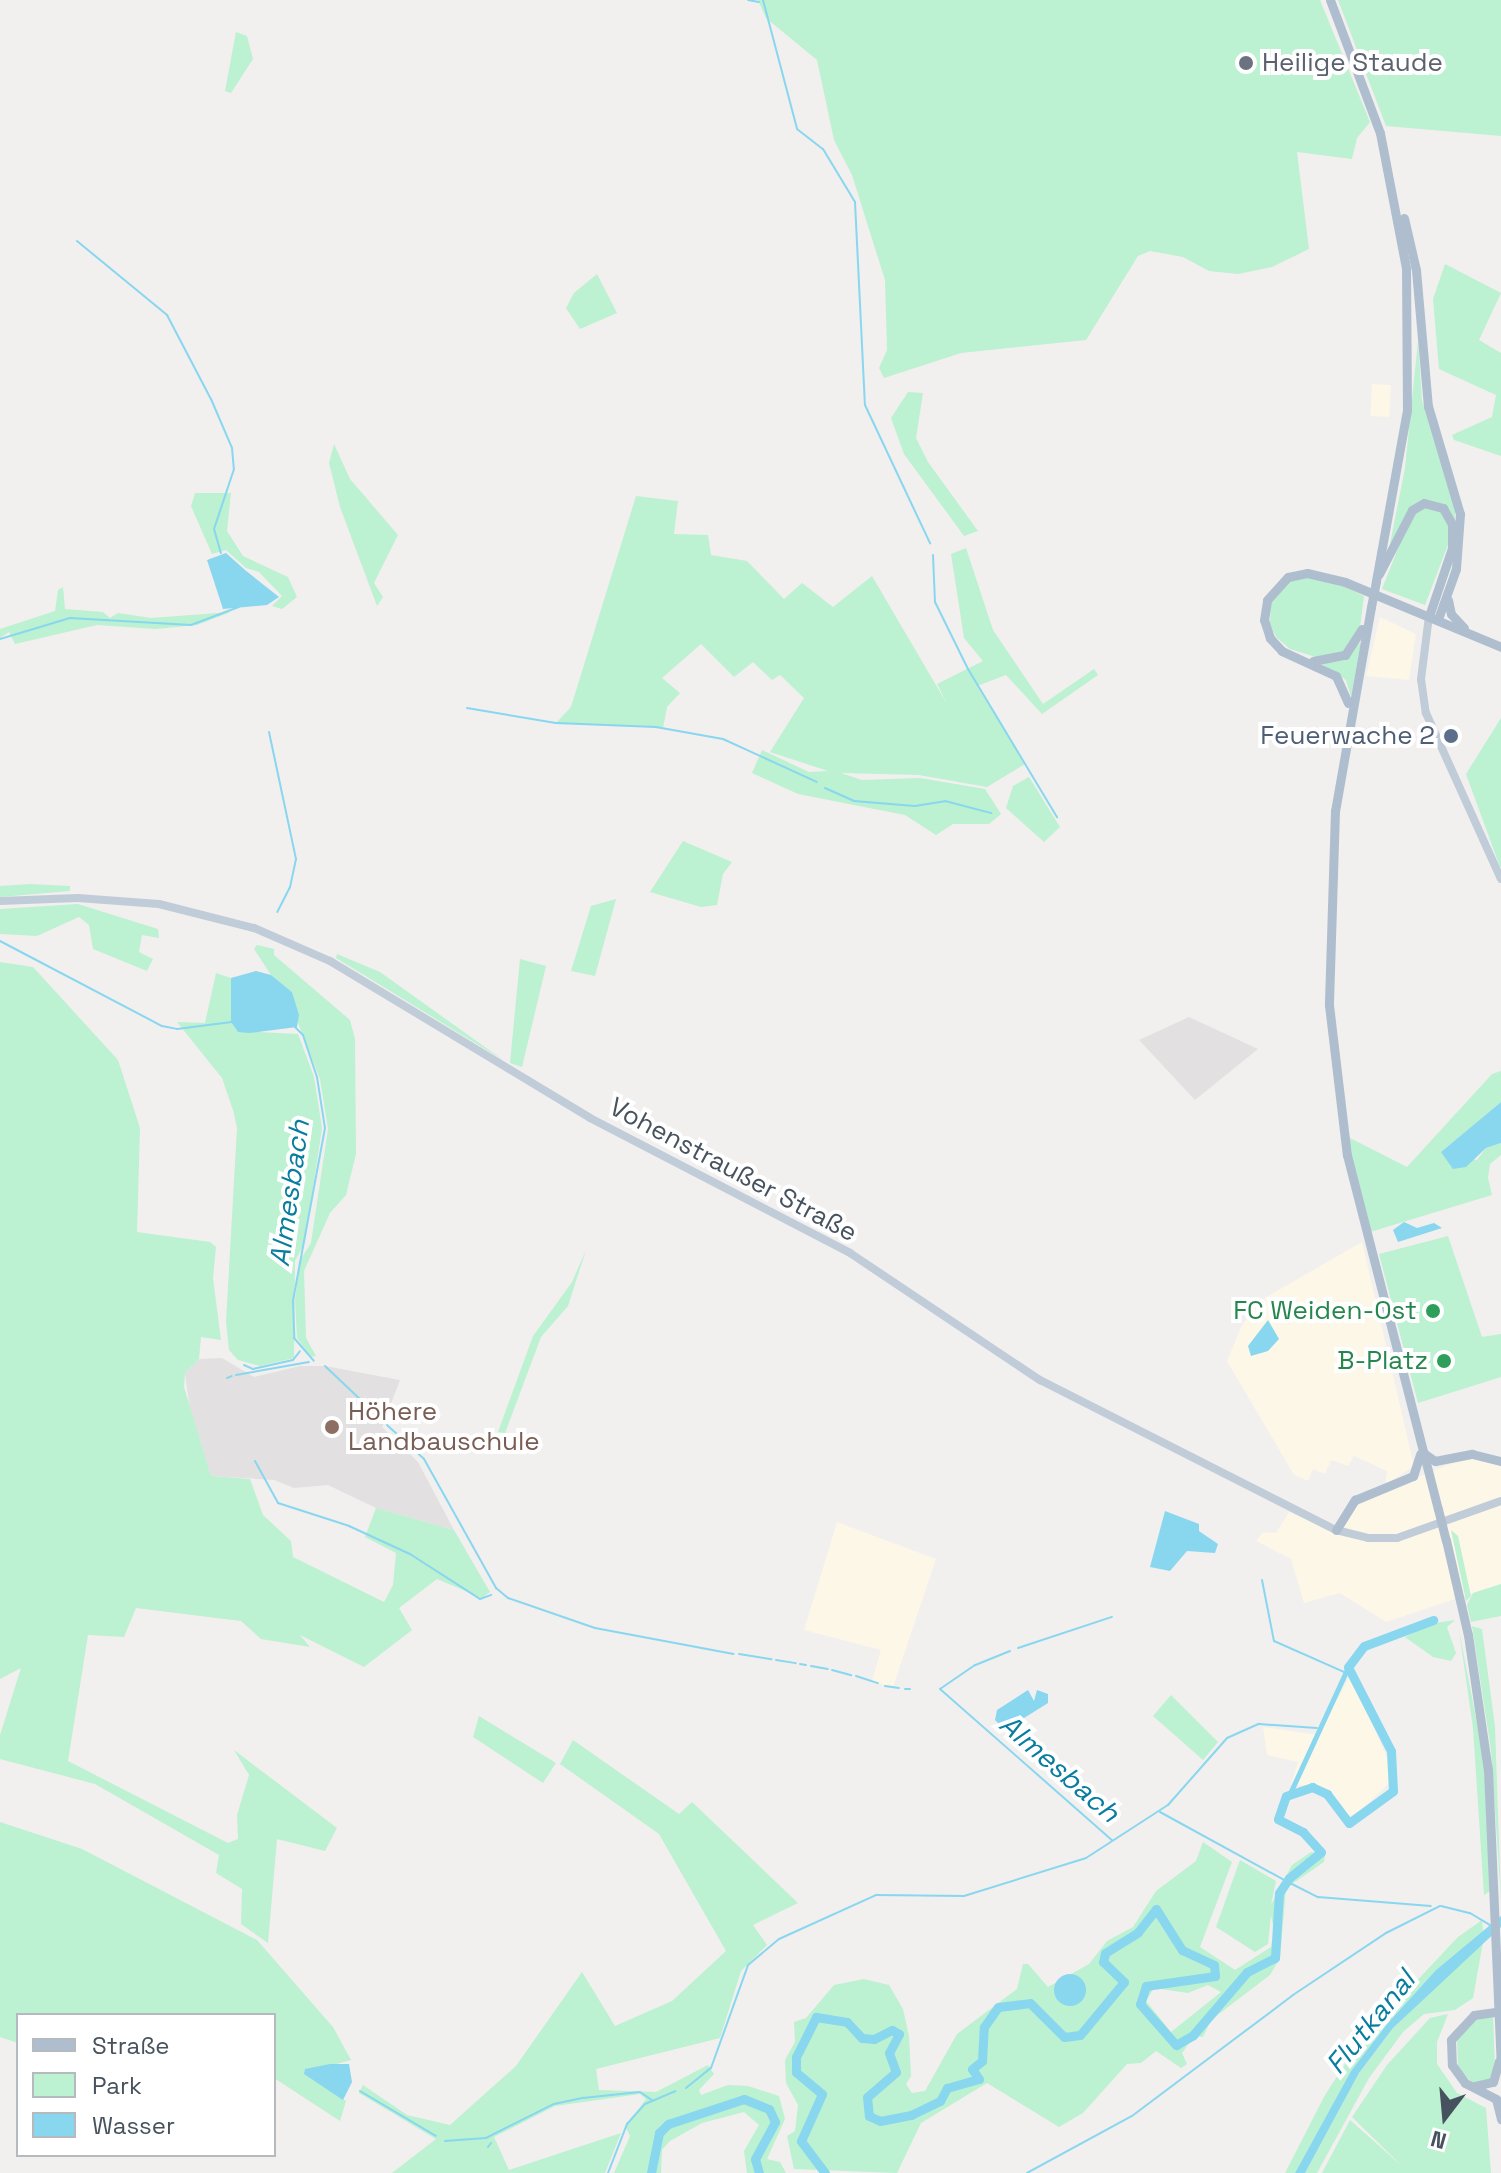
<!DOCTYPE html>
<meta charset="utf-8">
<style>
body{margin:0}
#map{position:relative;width:1501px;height:2173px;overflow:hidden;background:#f2efef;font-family:"Space Grotesk",sans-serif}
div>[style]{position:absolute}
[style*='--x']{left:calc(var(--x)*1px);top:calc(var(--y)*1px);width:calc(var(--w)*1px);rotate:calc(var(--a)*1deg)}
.commercial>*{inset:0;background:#fdf7e8;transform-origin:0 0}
.education>*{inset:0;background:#e3e0e1}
.green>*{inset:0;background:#bcf1d1}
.water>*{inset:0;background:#88d7ef}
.round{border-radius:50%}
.stream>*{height:2px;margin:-1px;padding:0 1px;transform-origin:1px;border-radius:1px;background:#88d7ef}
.canal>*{height:5px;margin:-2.5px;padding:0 2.5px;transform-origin:2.5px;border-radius:2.5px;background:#88d7ef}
.river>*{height:9px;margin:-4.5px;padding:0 4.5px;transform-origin:4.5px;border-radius:4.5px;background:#88d7ef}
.secondary>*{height:8px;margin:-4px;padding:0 4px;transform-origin:4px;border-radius:4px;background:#c1ccd9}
.primary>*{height:9px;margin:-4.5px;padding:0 4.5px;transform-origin:4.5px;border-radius:4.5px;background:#aebecf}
.primary-bridge>*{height:9px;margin:-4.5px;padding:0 4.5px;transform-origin:4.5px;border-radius:4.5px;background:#aebecf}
.dots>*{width:22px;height:22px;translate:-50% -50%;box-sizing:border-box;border:4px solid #fff;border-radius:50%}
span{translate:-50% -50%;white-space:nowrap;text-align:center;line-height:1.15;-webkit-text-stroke:8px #fff;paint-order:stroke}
.worship-label{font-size:26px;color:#5b616d}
.left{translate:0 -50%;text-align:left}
.service-label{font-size:26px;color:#4e5e75}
.right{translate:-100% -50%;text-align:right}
.street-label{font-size:26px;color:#46525d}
.leisure-label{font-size:26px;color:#27864d}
.education-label{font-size:26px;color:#785e54}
.water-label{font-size:28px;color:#097d9f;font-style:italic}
.legend{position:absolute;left:16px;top:2013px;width:260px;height:144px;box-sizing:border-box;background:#fff;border:2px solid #b5babe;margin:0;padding:10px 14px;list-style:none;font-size:24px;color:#46525d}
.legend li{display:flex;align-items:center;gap:16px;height:40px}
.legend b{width:40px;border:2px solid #b5babe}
.north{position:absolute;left:1405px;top:2077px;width:80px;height:80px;-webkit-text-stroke:6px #fff;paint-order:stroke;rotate:196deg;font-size:22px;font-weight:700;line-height:32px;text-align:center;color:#46525d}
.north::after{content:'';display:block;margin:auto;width:28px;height:36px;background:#46525d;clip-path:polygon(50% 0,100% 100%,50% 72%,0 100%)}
</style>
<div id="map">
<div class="commercial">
<i style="left:1372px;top:384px;width:19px;height:32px;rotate:3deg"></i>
<i style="clip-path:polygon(1380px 617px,1416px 634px,1409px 680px,1366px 676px)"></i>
<i style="clip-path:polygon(1362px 1242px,1414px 1466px,1385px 1485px,1387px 1471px,1354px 1456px,1348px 1466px,1331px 1460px,1325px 1474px,1313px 1469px,1308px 1481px,1294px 1475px,1227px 1361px,1242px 1325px,1263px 1299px)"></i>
<i style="clip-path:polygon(1471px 1456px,1501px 1465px,1501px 1584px,1386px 1622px,1340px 1593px,1304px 1603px,1291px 1559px,1256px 1541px,1263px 1532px,1276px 1533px,1289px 1512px,1336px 1533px,1357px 1501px)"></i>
<i style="clip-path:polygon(837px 1522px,936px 1559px,893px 1687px,872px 1681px,881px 1650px,804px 1630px)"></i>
<i style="clip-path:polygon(1351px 1674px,1387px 1758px,1389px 1783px,1352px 1819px,1319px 1786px,1291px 1785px,1298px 1762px,1267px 1755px,1263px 1727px,1318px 1735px)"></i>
</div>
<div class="education">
<i style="clip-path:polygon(1189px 1017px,1258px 1049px,1195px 1100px,1139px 1040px)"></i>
<i style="clip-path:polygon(222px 1358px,254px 1377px,300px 1366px,325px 1366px,400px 1380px,382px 1427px,418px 1462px,454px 1530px,376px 1508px,328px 1485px,294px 1488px,274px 1480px,211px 1476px,190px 1409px,185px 1373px,199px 1359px)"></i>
</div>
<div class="green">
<i style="clip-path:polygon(758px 0,1320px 0,1370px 122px,1357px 138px,1352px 159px,1297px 152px,1309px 249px,1272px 267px,1238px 274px,1209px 271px,1183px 257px,1150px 251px,1138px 256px,1086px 340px,961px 353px,884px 378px,879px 368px,887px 350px,885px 280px,852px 175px,834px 140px,817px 60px,766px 18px)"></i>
<i style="clip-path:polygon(1338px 0,1501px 0,1501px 136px,1386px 126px)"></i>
<i style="clip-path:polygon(236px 32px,247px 36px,253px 59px,231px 93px,225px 91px)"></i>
<i style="clip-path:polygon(1445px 264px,1501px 293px,1479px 340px,1501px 353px,1501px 456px,1454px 440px,1452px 435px,1492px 417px,1496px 395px,1439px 369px,1433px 299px)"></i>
<i style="clip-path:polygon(597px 274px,617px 313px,580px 329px,566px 308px,574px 293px)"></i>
<i style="clip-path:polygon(1418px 341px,1422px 401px,1455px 501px,1456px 558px,1442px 602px,1454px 559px,1455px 521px,1444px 504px,1418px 502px,1387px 559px,1405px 468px)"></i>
<i style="clip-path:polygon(908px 392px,923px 393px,916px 438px,928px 462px,978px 531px,964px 536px,904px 454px,891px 418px)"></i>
<i style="clip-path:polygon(334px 444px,350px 479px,398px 535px,374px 583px,383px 597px,377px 606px,340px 507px,329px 463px)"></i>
<i style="clip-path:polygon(195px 493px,231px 493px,227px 531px,243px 556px,288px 577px,297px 597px,282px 609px,272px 606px,282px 596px,259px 572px,246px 568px,226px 550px,212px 554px,191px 506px)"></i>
<i style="clip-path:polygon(636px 496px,678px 501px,674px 534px,708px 535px,711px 555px,747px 561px,784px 599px,802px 583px,833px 607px,872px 576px,947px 704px,937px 684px,983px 661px,964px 638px,951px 554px,966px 548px,993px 630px,1043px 704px,1094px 669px,1098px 675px,1042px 714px,1006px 675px,977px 686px,1025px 764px,987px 787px,919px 775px,841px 773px,862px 780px,920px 778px,985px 789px,1001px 814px,989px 824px,953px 824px,936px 835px,905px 815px,798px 794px,752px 773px,762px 750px,809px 772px,828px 771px,770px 752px,804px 698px,780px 675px,772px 680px,753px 662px,734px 677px,701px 644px,662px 678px,680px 693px,667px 707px,663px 728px,556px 723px,571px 707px)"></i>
<i style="clip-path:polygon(1427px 505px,1447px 515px,1451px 537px,1425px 605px,1382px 589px,1412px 513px)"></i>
<i style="clip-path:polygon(1303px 576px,1331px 580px,1364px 596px,1360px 627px,1344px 653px,1322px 659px,1290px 649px,1276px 637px,1270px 624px,1271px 602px,1284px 583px)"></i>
<i style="clip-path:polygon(63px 587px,65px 609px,103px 612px,110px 618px,118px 613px,151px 618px,231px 612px,197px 625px,156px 629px,97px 625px,15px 644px,9px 632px,0 638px,0 629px,55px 611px,58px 590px)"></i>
<i style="clip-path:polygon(1361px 642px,1351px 697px,1346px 680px,1322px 664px,1345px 658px)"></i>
<i style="clip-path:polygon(1501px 718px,1501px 867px,1500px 867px,1466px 774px)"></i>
<i style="clip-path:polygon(1029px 777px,1060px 827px,1044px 842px,1006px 808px,1013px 786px)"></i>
<i style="clip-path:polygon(683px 841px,732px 862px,723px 874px,717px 905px,701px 907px,650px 892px)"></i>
<i style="clip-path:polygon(30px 884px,70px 886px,70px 891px,0 897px,0 886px)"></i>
<i style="clip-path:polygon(616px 899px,595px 976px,571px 971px,591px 906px)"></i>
<i style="clip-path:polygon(78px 904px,158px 929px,159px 938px,142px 935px,139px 952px,153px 959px,147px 971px,93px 949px,89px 925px,79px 917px,37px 936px,0 934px,0 909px)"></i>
<i style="clip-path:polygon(257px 945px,274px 949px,274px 955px,350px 1020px,355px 1039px,356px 1154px,346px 1195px,330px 1213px,304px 1271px,306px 1338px,316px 1356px,310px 1357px,297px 1338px,295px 1300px,299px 1262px,311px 1243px,328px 1129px,320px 1079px,298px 1023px,292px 992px,271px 975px,254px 949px)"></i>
<i style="clip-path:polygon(337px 954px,380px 972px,503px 1060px,336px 958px)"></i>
<i style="clip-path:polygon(520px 959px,546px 966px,522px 1067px,510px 1063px)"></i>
<i style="clip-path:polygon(0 962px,33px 967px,118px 1060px,140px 1128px,137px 1232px,210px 1242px,216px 1247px,213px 1278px,221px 1340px,201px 1337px,199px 1359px,185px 1373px,184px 1387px,211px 1476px,250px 1479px,263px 1515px,291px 1541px,293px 1557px,384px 1602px,393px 1585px,396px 1553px,365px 1537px,376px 1508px,454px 1530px,490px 1592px,482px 1598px,437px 1579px,399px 1608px,412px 1630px,364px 1667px,300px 1635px,310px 1647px,261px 1639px,241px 1621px,136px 1608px,124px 1637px,88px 1635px,68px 1761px,228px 1843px,238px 1839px,237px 1815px,249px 1775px,234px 1750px,337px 1828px,325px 1851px,277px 1839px,268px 1943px,241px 1924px,242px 1889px,216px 1873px,219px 1855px,95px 1784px,0 1759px,0 1735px,21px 1668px,0 1679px)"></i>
<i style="clip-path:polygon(216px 973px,231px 978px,231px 1022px,237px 1031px,298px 1034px,314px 1077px,322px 1128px,305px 1242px,295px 1261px,294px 1358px,260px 1366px,238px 1360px,229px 1350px,226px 1322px,237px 1128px,233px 1110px,222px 1078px,177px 1022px,205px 1023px)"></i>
<i style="clip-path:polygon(1501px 1071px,1501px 1102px,1441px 1152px,1477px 1160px,1486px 1148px,1501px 1143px,1501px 1155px,1490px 1164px,1488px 1178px,1492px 1195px,1370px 1232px,1346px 1136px,1407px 1167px,1492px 1074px)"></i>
<i style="clip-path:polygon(1448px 1236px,1482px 1337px,1501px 1334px,1501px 1377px,1418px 1403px,1379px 1254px)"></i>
<i style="clip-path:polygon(586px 1250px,568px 1306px,541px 1337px,505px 1433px,498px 1432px,533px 1336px,572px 1282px)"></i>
<i style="clip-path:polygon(1451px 1530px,1458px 1536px,1471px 1596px,1466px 1601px)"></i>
<i style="clip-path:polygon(1501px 1584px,1501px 1616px,1471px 1622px,1467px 1605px,1473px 1593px)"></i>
<i style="clip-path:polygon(1455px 1620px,1447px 1627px,1456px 1653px,1451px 1661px,1433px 1657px,1405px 1637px,1435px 1623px)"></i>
<i style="clip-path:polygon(1472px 1626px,1482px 1629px,1495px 1727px,1501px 1900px,1491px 1750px)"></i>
<i style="clip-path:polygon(1459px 1630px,1484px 1760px,1490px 1891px,1484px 1895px,1473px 1728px)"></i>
<i style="clip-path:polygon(1171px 1695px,1218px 1742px,1203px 1760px,1153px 1716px)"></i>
<i style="clip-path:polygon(479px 1716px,556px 1763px,543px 1783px,473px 1737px)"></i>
<i style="clip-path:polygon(573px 1740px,679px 1814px,692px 1802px,798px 1903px,753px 1925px,767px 1945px,741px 1971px,720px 2038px,596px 2069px,599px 2090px,656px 2092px,708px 2065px,714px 2074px,699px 2090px,701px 2095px,728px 2085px,748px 2086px,779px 2096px,785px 2119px,767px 2159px,780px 2162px,786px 2173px,747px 2173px,744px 2151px,759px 2125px,744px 2112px,702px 2123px,670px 2141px,662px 2150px,661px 2173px,614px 2173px,630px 2136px,625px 2126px,646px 2099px,640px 2094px,555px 2106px,494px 2137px,509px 2170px,621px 2133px,605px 2173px,392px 2173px,436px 2139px,359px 2093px,363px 2085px,407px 2115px,450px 2125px,516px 2066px,582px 1972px,615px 2026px,672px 2001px,726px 1951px,659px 1834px,560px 1764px)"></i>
<i style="clip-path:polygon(0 1822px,82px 1849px,257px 1940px,333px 2027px,351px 2060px,304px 2073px,346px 2101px,340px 2121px,274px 2078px,274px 2015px,18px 2015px,18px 2043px,0 2037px)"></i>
<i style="clip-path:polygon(evenodd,1203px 1842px,1232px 1862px,1200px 1947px,1235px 1970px,1271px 1947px,1274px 1931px,1271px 1915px,1268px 1944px,1255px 1952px,1216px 1927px,1240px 1860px,1276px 1881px,1271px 1905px,1292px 1865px,1311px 1852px,1325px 1854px,1324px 1862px,1286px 1888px,1280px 1958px,1270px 1975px,1211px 2020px,1203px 2037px,1194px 2036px,1182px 2053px,1187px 2064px,1181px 2068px,1156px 2051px,1141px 2063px,1127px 2064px,1083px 2113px,1059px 2127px,987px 2083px,921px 2123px,897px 2173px,794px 2169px,787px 2136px,795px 2131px,798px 2105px,786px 2083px,785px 2060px,795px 2042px,794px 2022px,806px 2018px,834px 1985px,864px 1979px,889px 1985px,903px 2009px,909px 2036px,911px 2076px,906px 2084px,912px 2093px,925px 2091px,957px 2034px,1017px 1989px,1023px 1964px,1028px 1964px,1048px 1987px,1089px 1964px,1107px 1941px,1133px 1927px,1156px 1891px,1196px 1861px,1203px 1842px,1208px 1985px,1221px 1992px,1171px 2032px,1146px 2001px,1154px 1988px,1188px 1993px,1208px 1985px)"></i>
<i style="clip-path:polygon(1482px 1920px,1483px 1931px,1436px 1970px,1388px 2023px,1351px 2071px,1295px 2173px,1285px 2173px,1325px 2095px,1360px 2041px,1458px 1937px)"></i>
<i style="clip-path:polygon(1483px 1942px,1473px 1998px,1455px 2010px,1424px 2014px,1403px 2032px,1369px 2078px,1317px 2173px,1305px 2173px,1359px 2073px,1393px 2028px)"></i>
<i style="clip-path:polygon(1448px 2014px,1437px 2042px,1437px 2064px,1457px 2093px,1486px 2108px,1491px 2173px,1322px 2173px,1350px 2120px,1403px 2167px,1352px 2117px,1387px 2065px,1430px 2018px)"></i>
<i style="clip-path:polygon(1493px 2015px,1495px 2069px,1488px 2082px,1474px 2084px,1458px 2069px,1457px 2037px,1467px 2023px)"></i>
</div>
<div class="water">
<i style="clip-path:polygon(226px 553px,245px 570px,279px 597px,267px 605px,223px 609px,207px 560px)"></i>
<i style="clip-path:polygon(256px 971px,271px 975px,292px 992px,299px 1015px,297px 1027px,249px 1033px,238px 1032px,231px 1022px,231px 978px)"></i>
<i style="clip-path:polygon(1501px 1102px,1501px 1143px,1486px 1148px,1466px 1167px,1453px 1169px,1441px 1152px)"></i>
<i style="clip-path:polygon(1404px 1222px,1417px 1228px,1434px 1223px,1442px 1228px,1398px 1242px,1393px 1230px)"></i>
<i style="clip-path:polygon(1268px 1320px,1279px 1339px,1268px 1351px,1251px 1356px,1248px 1346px)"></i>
<i style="clip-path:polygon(1165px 1511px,1199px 1524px,1199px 1531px,1218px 1544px,1215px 1553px,1187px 1551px,1170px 1571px,1150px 1567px)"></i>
<i style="clip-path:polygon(1028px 1690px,1034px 1701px,1037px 1690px,1048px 1694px,1048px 1703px,1005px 1730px,995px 1720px,997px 1710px)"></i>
<i style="clip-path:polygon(1501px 1916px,1501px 1927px,1393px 2028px,1359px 2073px,1305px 2173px,1295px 2173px,1351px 2071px,1388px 2023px,1436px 1970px)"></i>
<i class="round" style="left:1054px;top:1974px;width:32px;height:32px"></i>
<i style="clip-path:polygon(330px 2064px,349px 2064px,352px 2082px,343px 2100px,304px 2074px,305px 2069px)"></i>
</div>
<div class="stream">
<i style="--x:748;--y:0;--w:11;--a:10"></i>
<i style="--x:763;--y:0;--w:133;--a:75.2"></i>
<i style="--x:797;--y:129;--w:33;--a:38"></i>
<i style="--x:823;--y:149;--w:62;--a:58.9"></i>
<i style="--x:855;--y:202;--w:203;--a:87.2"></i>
<i style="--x:865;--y:405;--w:153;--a:64.8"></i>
<i style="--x:77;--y:241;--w:117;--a:39.4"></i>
<i style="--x:167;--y:315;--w:95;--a:62.4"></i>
<i style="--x:211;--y:399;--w:53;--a:66.8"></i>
<i style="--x:232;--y:448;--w:21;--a:85"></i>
<i style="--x:234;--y:469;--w:63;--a:108.4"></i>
<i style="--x:214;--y:529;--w:25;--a:74"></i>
<i style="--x:933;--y:555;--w:47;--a:87.6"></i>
<i style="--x:935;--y:602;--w:75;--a:63.8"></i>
<i style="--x:968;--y:669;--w:173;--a:59"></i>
<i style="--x:0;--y:639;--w:73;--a:-16.7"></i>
<i style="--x:70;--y:618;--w:121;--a:3.3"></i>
<i style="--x:191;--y:625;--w:51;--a:-20.6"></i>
<i style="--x:467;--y:708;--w:90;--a:9.6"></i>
<i style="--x:556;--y:723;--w:100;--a:2.3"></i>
<i style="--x:656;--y:727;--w:68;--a:10.2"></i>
<i style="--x:723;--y:739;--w:103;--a:24.6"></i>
<i style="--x:269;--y:732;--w:130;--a:78"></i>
<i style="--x:296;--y:859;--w:29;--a:102"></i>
<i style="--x:290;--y:887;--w:28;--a:117"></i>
<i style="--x:825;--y:788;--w:32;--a:24"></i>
<i style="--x:854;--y:801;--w:61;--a:4.7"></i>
<i style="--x:915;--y:806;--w:30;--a:-9"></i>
<i style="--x:945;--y:801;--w:48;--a:14.6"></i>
<i style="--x:0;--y:941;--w:183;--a:27.7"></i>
<i style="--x:162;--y:1026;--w:15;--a:11"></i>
<i style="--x:177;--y:1029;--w:55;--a:-7.3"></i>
<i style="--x:295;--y:1027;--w:11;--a:45"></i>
<i style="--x:303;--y:1035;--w:44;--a:71.6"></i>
<i style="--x:317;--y:1077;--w:52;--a:81.1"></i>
<i style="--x:325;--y:1128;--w:175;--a:100.5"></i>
<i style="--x:293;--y:1300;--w:38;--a:88"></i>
<i style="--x:294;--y:1338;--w:30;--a:49"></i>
<i style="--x:244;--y:1365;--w:10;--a:24"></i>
<i style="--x:253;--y:1369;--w:41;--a:-12.7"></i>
<i style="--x:293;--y:1360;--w:11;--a:-52"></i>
<i style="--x:325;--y:1366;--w:80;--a:43.5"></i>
<i style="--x:236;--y:1375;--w:74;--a:-10.1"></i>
<i style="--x:227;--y:1378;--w:5;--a:-22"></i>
<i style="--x:387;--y:1425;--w:50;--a:42.6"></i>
<i style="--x:424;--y:1459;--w:148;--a:60.8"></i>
<i style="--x:496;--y:1588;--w:16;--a:40"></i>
<i style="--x:508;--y:1598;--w:92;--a:19"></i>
<i style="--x:595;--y:1628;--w:141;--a:10.6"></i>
<i style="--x:255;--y:1461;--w:48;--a:61.3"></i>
<i style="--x:278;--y:1503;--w:75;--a:17.9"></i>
<i style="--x:349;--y:1526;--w:67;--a:24.7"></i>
<i style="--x:410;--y:1554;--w:83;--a:32.7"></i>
<i style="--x:480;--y:1599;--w:12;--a:-20"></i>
<i style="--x:1262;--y:1580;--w:62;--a:78.9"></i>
<i style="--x:1274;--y:1641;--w:77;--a:23.9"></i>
<i style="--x:1018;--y:1648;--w:99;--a:-18.3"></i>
<i style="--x:1010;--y:1651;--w:38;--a:158"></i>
<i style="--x:975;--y:1665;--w:42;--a:145.6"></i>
<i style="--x:940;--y:1689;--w:229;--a:41.3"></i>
<i style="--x:739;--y:1654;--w:33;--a:9"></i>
<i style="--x:776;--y:1660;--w:20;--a:9"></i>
<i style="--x:800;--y:1664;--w:6;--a:9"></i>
<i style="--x:811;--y:1666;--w:17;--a:10"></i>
<i style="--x:832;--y:1670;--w:20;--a:15"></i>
<i style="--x:856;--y:1676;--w:23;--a:18"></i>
<i style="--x:885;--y:1686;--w:14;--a:8"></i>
<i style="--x:905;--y:1689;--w:5;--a:0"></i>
<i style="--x:1160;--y:1812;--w:144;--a:28.7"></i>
<i style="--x:1288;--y:1882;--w:34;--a:27"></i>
<i style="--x:1318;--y:1897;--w:113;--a:4.6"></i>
<i style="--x:1441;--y:1906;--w:30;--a:14"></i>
<i style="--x:1470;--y:1913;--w:23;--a:31"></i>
<i style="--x:686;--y:2088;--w:32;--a:-39"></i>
<i style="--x:711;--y:2068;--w:109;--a:-70.2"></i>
<i style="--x:748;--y:1965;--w:40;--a:-40"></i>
<i style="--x:779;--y:1939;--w:107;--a:-24.4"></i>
<i style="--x:876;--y:1895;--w:88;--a:0.7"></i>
<i style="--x:964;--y:1896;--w:128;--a:-17.3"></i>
<i style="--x:1086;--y:1858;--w:98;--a:-32.9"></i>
<i style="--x:1168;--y:1805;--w:89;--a:-48.6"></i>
<i style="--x:1227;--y:1738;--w:35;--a:-24"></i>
<i style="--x:1259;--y:1724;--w:58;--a:3.9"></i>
<i style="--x:360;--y:2091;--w:88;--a:30.6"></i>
<i style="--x:445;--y:2141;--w:41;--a:-4.2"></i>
<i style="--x:486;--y:2138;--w:76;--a:-26.6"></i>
<i style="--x:554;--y:2104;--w:30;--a:-12"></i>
<i style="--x:583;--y:2098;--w:57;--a:-6"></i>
<i style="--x:640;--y:2092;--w:14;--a:34"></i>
<i style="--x:488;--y:2147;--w:5;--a:-53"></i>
<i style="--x:608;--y:2173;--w:53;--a:-68.8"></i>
<i style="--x:627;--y:2124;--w:27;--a:-48"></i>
<i style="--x:645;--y:2104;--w:33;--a:-23"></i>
<i style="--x:1027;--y:2173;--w:119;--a:-28.5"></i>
<i style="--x:1132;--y:2116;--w:201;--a:-36.9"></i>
<i style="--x:1293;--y:1995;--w:112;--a:-33.7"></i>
<i style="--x:1386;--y:1933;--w:60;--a:-26.6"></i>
</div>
<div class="canal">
<i style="--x:1291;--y:1791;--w:136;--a:-65.3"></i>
</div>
<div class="river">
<i style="--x:651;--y:2173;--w:41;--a:-78.7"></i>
<i style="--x:659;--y:2133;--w:13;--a:-45"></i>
<i style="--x:668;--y:2124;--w:80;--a:-18.2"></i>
<i style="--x:744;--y:2099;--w:27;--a:22"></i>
<i style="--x:769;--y:2109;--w:14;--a:65"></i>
<i style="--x:775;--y:2122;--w:42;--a:118.4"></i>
<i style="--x:755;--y:2159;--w:15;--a:74"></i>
<i style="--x:825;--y:2173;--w:40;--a:-127"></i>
<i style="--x:801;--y:2141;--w:51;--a:-65.9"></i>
<i style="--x:822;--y:2094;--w:34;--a:-140"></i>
<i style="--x:796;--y:2072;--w:15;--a:-90"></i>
<i style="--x:796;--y:2057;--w:45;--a:-63.4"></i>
<i style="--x:816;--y:2017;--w:31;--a:9"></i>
<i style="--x:847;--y:2022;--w:22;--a:47"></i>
<i style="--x:862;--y:2038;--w:12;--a:5"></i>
<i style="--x:874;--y:2039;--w:20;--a:-27"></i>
<i style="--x:892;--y:2030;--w:8;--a:30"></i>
<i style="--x:899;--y:2034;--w:21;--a:118"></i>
<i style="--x:889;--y:2053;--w:20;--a:70"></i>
<i style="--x:896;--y:2072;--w:38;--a:139"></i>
<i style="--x:867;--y:2097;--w:10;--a:84"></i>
<i style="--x:868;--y:2107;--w:9;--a:84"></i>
<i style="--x:869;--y:2116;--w:12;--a:24"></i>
<i style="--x:880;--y:2121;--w:32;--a:-11"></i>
<i style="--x:911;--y:2115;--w:32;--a:-26"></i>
<i style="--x:940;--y:2101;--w:15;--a:-62"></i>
<i style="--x:947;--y:2088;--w:33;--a:-16"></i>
<i style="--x:979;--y:2079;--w:12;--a:-125"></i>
<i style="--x:972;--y:2069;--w:13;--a:-39"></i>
<i style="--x:982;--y:2061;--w:34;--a:-87"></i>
<i style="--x:984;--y:2027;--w:24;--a:-55"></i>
<i style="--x:998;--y:2007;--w:32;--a:-7"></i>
<i style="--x:1030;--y:2003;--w:48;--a:45"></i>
<i style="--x:1064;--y:2037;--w:16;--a:-7"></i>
<i style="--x:1080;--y:2035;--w:69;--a:-50.3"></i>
<i style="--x:1124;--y:1982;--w:29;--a:-136"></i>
<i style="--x:1103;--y:1962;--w:9;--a:-77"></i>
<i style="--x:1105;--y:1953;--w:39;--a:-32"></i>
<i style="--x:1138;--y:1932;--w:29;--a:-52"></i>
<i style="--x:1156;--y:1909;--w:49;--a:57.6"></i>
<i style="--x:1182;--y:1950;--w:35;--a:25"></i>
<i style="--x:1214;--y:1965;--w:11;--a:85"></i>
<i style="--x:1215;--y:1976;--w:70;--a:171.8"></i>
<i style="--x:1146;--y:1986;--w:19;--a:108"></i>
<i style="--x:1140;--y:2004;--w:55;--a:48.7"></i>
<i style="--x:1176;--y:2045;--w:20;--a:-30"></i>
<i style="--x:1193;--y:2035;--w:83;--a:-49.4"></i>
<i style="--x:1247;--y:1972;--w:31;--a:-27"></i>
<i style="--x:1275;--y:1958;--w:65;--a:-86.5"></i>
<i style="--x:1279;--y:1893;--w:18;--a:-56"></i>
<i style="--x:1289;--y:1878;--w:41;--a:-39.1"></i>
<i style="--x:1321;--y:1852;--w:27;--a:-132"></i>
<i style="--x:1303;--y:1832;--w:28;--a:-153"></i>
<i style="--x:1278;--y:1819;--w:24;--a:-71"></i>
<i style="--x:1286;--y:1796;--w:28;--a:-19"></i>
<i style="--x:1312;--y:1787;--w:17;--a:25"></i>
<i style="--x:1327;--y:1794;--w:36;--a:53"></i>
<i style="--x:1349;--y:1823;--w:54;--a:-36"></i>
<i style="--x:1393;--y:1791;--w:40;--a:-92.9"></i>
<i style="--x:1391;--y:1751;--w:94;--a:-117.1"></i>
<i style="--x:1348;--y:1667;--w:26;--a:-53"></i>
<i style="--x:1364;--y:1646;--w:74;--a:-20.6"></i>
</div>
<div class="secondary">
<i style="--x:1429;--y:616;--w:64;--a:97.2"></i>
<i style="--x:1421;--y:679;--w:34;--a:82"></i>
<i style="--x:1426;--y:713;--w:182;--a:65.7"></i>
<i style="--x:0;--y:901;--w:78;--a:-2.2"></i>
<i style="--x:78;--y:898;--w:81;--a:4.2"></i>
<i style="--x:159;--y:904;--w:98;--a:14.2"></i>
<i style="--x:254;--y:928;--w:83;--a:23.5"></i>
<i style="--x:330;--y:961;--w:304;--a:31.1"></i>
<i style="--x:590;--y:1118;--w:293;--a:27.4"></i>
<i style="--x:850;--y:1253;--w:229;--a:33.8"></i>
<i style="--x:1040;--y:1380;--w:332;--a:26.9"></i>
<i style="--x:1336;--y:1530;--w:33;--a:14"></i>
<i style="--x:1368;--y:1538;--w:29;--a:0"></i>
<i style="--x:1397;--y:1538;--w:110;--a:-19.6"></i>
</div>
<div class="primary">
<i style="--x:1330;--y:0;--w:142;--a:69.4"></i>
<i style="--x:1380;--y:133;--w:137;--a:79.1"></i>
<i style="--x:1406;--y:268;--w:142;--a:89.6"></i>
<i style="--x:1407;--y:410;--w:174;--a:100.3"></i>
<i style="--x:1404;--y:218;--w:53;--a:77"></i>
<i style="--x:1416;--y:270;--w:137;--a:85"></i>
<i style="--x:1428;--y:406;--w:113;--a:73.5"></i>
<i style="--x:1460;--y:514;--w:55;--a:94.2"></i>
<i style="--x:1456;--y:569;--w:53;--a:109.8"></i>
<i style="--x:1379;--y:574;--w:72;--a:-62.7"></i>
<i style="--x:1412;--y:510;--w:14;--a:-30"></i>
<i style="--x:1424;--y:503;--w:20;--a:15"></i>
<i style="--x:1443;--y:508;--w:18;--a:61"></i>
<i style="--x:1452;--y:524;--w:24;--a:90"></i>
<i style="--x:1452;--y:548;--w:72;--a:108.7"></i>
<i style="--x:1448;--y:600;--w:14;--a:78"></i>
<i style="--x:1451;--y:614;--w:19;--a:47"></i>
<i style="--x:1371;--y:607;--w:207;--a:100"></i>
<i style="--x:1335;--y:811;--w:194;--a:91.8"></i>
<i style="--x:1329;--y:1005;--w:151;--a:83.2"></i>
<i style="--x:1347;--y:1155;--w:366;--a:75.6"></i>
<i style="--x:1313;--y:661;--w:33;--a:-11"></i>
<i style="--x:1345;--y:655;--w:31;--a:-57"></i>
<i style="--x:1348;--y:703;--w:30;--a:-114"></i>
<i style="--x:1336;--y:676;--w:60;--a:-155.2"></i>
<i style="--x:1282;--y:651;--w:18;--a:-133"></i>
<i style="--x:1270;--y:638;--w:19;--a:-108"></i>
<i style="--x:1264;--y:620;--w:20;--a:-81"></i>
<i style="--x:1267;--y:600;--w:31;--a:-48"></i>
<i style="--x:1288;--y:577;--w:19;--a:-12"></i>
<i style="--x:1307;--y:573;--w:39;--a:13"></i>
<i style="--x:1345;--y:582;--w:169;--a:22.6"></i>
<i style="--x:1422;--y:1452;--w:16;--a:35"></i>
<i style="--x:1435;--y:1461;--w:38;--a:-11"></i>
<i style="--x:1472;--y:1454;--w:30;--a:14"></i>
<i style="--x:1336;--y:1530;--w:36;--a:-58"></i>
<i style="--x:1355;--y:1500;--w:63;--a:-22.5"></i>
<i style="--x:1413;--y:1476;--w:23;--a:-72"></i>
<i style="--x:1446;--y:1540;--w:98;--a:77"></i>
<i style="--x:1468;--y:1635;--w:136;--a:81.6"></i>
<i style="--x:1488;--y:1770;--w:298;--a:87.5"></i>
<i style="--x:1474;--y:2015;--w:34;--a:133"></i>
<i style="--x:1451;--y:2040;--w:25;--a:88"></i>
<i style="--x:1452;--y:2065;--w:22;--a:54"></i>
<i style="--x:1465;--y:2083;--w:35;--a:27"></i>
<i style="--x:1496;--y:2099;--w:21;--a:76"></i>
<i style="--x:1475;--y:2086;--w:18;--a:-13"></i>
<i style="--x:1493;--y:2082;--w:22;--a:-74"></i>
</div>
<div class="primary-bridge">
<i style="--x:1371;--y:607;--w:26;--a:-79"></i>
<i style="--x:1438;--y:1509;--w:32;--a:76"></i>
<i style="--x:1474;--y:2015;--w:27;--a:-8"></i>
</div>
<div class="dots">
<i style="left:1246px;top:63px;background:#6b7280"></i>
<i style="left:1451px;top:736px;background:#5c6f8a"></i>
<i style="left:1433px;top:1311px;background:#2e9e5b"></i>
<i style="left:1444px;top:1361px;background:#2e9e5b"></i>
<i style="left:332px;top:1427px;background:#8d6e63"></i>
</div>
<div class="worship-label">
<span class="left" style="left:1262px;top:63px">Heilige Staude</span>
</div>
<div class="service-label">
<span class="right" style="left:1435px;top:736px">Feuerwache 2</span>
</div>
<div class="street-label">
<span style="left:733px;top:1170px;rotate:28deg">Vohenstraußer Straße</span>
</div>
<div class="leisure-label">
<span class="right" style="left:1417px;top:1311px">FC Weiden-Ost</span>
<span class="right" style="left:1428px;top:1361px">B-Platz</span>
</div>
<div class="education-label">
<span class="left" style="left:348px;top:1427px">Höhere<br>Landbauschule</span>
</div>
<div class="water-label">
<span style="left:289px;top:1193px;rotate:-82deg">Almesbach</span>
<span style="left:1060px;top:1768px;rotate:41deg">Almesbach</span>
<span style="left:1370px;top:2022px;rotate:-51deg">Flutkanal</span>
</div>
<ul class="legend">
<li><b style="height:10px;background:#aebecf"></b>Straße</li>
<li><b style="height:22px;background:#bcf1d1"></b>Park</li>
<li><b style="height:22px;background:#88d7ef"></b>Wasser</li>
</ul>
<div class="north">N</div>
</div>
